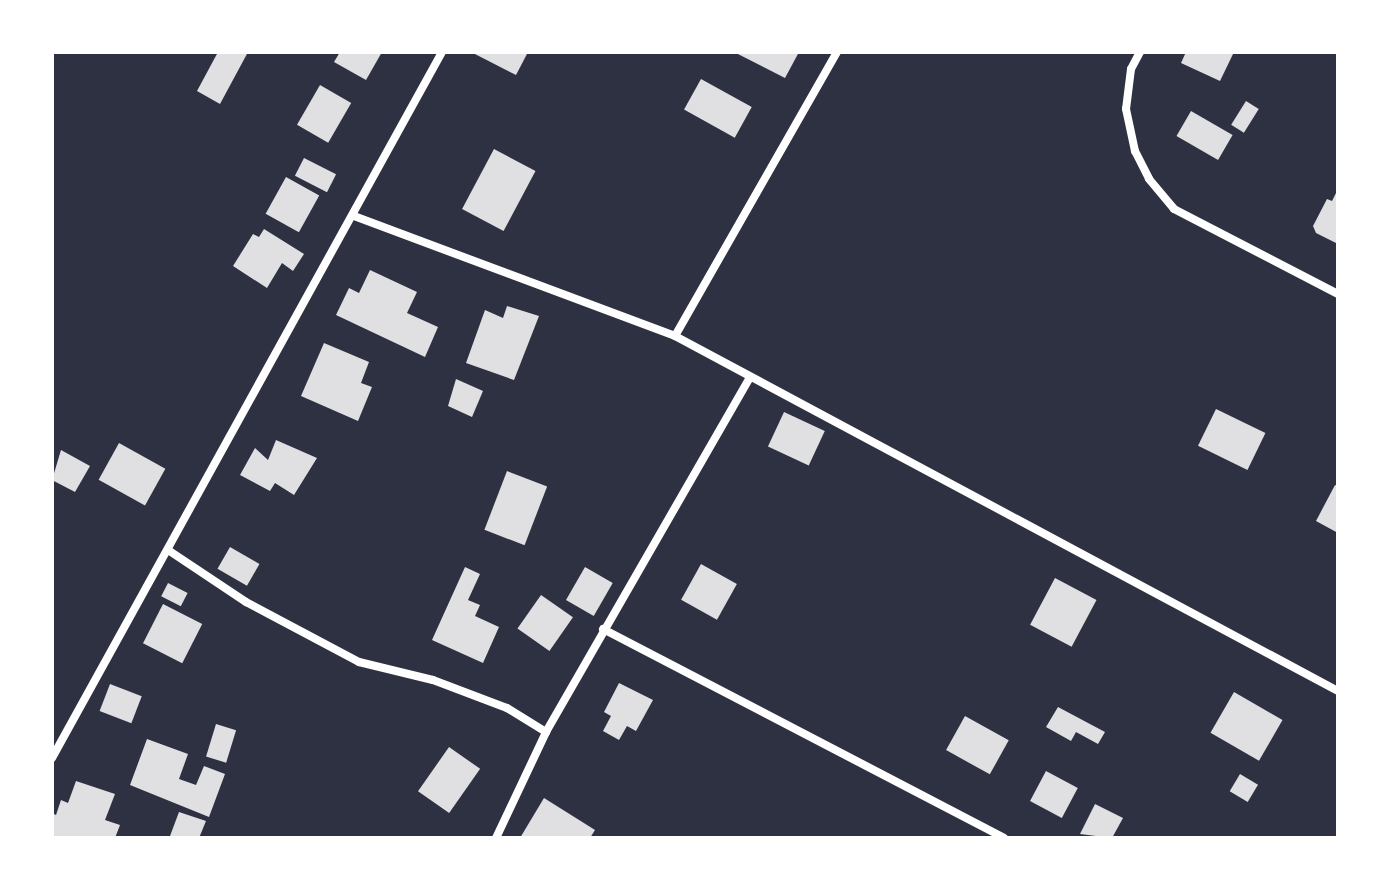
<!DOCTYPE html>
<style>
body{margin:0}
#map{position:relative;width:1390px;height:890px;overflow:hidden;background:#2d3142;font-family:Roboto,sans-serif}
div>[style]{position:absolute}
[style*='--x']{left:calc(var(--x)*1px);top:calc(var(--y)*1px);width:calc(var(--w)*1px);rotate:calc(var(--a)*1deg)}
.building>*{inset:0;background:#e0e0e3;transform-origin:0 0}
.minor>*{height:8px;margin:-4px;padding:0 4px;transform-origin:4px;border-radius:4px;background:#fff}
span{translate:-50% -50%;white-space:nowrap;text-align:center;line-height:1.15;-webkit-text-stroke:6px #fff;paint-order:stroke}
.frame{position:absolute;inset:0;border:54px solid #fff;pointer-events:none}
</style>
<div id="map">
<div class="building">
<i style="clip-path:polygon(218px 52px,248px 52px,220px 104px,197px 91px)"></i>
<i style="clip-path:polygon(340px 52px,382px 52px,366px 80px,334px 62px)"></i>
<i style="clip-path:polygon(471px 52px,528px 52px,516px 75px)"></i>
<i style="clip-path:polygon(734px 52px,799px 52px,785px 78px)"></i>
<i style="clip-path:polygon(1186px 52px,1234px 52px,1220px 81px,1181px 63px)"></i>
<i style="left:701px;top:79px;width:58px;height:35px;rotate:29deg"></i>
<i style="left:320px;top:85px;width:36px;height:46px;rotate:30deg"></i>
<i style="left:1246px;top:101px;width:15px;height:28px;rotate:32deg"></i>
<i style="left:1191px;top:111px;width:48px;height:29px;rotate:30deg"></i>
<i style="left:494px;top:149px;width:47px;height:68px;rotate:28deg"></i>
<i style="left:304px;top:158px;width:36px;height:20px;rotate:27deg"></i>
<i style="left:286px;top:177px;width:38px;height:42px;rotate:29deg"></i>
<i style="clip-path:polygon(1338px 189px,1338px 244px,1316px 233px,1313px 226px,1327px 199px,1332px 201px)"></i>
<i style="clip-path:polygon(264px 229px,304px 254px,293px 271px,282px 263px,267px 288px,233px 266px,253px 234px,259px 237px)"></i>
<i style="clip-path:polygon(370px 270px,417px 292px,407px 313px,438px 327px,425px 357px,336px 315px,349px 288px,359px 293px)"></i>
<i style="clip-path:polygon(507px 306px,539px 316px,514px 380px,466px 363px,485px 310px,503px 318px)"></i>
<i style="clip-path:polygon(324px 343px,369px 362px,361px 383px,372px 387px,358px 421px,301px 396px)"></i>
<i style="clip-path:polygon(456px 379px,483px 391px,472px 417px,448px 406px)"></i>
<i style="left:1216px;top:409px;width:55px;height:41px;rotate:26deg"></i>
<i style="left:784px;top:412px;width:45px;height:38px;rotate:25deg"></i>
<i style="clip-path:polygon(276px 440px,317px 458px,294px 495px,275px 483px,270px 491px,240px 475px,255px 448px,268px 460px)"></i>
<i style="left:119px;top:443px;width:53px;height:42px;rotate:29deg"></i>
<i style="clip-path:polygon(61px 450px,90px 466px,75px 492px,52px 480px)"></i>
<i style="left:507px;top:471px;width:43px;height:63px;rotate:21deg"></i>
<i style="clip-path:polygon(1335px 485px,1338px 486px,1338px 533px,1316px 521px)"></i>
<i style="left:230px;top:547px;width:34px;height:25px;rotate:30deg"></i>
<i style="left:701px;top:564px;width:41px;height:41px;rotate:29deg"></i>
<i style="clip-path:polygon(465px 567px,480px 574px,468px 600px,480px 605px,475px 616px,499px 627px,483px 663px,432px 640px)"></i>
<i style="left:585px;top:567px;width:32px;height:38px;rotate:30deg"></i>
<i style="left:1055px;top:578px;width:47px;height:53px;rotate:28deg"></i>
<i style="left:168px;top:583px;width:22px;height:15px;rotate:27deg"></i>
<i style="left:541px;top:595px;width:39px;height:41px;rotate:35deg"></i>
<i style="left:163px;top:604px;width:44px;height:44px;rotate:27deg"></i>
<i style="clip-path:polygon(619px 683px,653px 700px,636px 731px,627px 726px,619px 740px,603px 731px,611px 716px,604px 712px)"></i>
<i style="left:110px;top:684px;width:34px;height:29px;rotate:21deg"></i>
<i style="left:1234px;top:692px;width:56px;height:47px;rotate:30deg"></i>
<i style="clip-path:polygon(1058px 707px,1105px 732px,1098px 744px,1076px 732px,1071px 741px,1046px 727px)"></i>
<i style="left:965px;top:716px;width:50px;height:39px;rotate:29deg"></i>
<i style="left:216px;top:724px;width:21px;height:34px;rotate:17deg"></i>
<i style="clip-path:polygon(147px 739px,188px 754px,179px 779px,196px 785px,204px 766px,225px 774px,209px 817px,130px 785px)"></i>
<i style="left:449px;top:747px;width:38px;height:54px;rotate:35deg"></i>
<i style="left:1046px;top:771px;width:36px;height:34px;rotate:28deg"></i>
<i style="left:1240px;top:774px;width:21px;height:20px;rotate:31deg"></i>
<i style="clip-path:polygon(76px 781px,115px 794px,105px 820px,120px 825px,115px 838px,52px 838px,52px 813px,56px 815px,61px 800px,68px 803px)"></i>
<i style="clip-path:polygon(544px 798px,595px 830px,590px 838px,520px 838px)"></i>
<i style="clip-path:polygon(1095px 804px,1123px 818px,1112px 838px,1080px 834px)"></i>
<i style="clip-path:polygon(179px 812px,206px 821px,199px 838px,170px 836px)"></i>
</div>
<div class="minor">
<i style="--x:1140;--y:52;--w:19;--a:118"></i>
<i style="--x:1131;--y:69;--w:40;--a:97.1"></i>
<i style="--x:1126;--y:109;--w:43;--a:77.9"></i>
<i style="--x:1135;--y:151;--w:31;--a:63"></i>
<i style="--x:1149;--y:179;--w:39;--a:50"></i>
<i style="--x:1174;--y:209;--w:185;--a:27.4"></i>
<i style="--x:354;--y:216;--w:343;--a:20.5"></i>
<i style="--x:675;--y:336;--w:752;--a:28.17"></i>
<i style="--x:675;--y:336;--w:327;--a:-60.3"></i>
<i style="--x:168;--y:550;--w:94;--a:33.7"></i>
<i style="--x:246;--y:602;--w:128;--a:28"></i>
<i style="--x:359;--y:662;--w:76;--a:13.7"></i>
<i style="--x:433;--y:680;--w:79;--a:20.7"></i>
<i style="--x:507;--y:708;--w:46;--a:31.6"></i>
<i style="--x:603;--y:629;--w:452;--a:27.5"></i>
<i style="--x:52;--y:758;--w:807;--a:-61.08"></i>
<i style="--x:496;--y:838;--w:117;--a:-64.7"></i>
<i style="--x:546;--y:732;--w:409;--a:-60.1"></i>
</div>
<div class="frame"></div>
</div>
